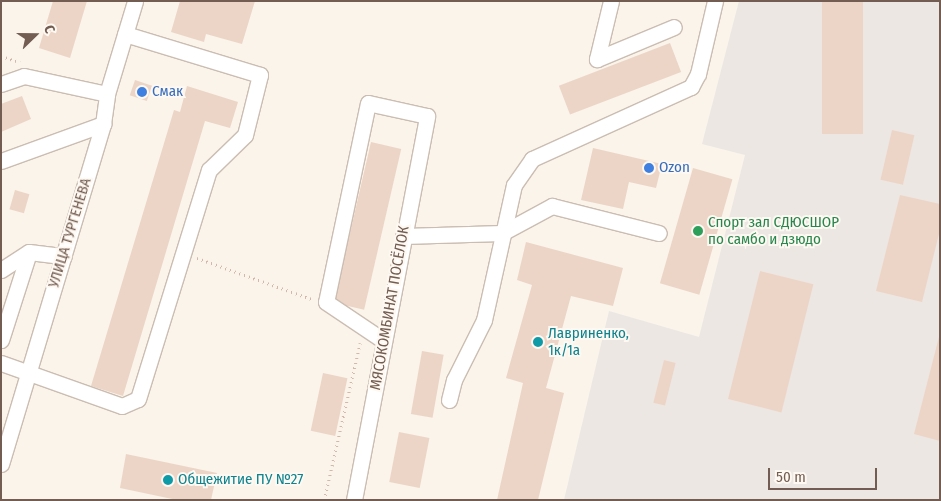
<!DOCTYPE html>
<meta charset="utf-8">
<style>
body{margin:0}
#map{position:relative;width:941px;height:501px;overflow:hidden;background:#faf4eb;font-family:"Fira Sans Condensed",sans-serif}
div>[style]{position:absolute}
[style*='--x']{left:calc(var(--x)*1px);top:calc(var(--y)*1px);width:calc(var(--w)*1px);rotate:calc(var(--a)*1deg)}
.industrial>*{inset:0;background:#ece7e3}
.building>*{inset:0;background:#ecd5c6;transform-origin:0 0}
.path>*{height:2.5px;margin-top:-1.25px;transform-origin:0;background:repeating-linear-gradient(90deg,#d2b8a9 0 1px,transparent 0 5px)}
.roads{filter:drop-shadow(1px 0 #cbbdb2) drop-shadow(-1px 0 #cbbdb2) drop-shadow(0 1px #cbbdb2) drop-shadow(0 -1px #cbbdb2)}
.minor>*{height:15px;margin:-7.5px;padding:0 7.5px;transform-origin:7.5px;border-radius:7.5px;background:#fff}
.dots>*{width:14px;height:14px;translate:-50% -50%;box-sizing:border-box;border:2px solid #fdf8f1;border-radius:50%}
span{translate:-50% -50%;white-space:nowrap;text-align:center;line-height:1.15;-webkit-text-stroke:4px #fdf8f1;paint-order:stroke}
.shop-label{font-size:15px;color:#366cbe}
.left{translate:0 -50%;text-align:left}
.leisure-label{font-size:15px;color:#27864d}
.street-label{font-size:15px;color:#735c51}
.culture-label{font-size:15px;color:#0d838f}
.frame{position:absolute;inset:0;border:2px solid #735c51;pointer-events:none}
.north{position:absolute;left:10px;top:10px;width:50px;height:50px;-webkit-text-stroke:4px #fdf8f1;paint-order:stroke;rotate:68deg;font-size:14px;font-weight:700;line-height:20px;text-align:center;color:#735c51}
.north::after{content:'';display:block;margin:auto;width:18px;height:22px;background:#735c51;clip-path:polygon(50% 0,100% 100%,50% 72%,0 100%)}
.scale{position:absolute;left:768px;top:468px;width:109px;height:22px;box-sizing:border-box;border:2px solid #735c51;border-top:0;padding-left:6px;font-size:15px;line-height:18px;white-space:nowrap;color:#735c51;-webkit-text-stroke:4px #fdf8f1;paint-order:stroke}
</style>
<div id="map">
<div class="industrial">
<i style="clip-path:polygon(739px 1px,940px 1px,940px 500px,564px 500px,609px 311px,699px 337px,745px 155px,702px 144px)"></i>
</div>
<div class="building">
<i style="clip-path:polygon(53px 1px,87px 1px,70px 58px,39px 48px)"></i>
<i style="clip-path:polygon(180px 1px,255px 1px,242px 44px,206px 34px,204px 42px,171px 32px)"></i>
<i style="left:822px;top:1px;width:41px;height:133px"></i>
<i style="left:670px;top:43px;width:31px;height:119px;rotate:69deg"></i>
<i style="left:135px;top:80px;width:18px;height:16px;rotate:19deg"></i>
<i style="clip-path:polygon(187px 86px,238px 102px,230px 128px,205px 121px,123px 396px,91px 386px,174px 110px,180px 112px)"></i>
<i style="clip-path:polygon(22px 96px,31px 119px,1px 132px,1px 104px)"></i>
<i style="left:892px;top:130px;width:23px;height:51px;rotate:13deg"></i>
<i style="left:371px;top:142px;width:31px;height:165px;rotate:13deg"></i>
<i style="clip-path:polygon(593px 148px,662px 164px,656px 188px,629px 182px,623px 209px,581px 200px)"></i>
<i style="left:693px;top:168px;width:41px;height:120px;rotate:16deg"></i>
<i style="left:15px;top:190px;width:15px;height:20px;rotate:16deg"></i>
<i style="clip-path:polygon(900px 195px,940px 204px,940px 230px,922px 302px,876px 291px)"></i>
<i style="clip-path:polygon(526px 242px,623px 268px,613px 306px,571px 296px,546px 388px,564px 393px,538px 500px,497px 500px,523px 383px,506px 378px,532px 285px,517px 280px)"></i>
<i style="left:760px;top:271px;width:55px;height:132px;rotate:14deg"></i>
<i style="clip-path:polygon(940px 333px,940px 441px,914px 434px)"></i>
<i style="left:422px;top:351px;width:22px;height:64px;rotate:10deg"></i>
<i style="left:664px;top:360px;width:12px;height:44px;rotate:14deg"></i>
<i style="left:323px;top:373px;width:25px;height:59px;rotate:12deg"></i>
<i style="left:399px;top:432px;width:31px;height:51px;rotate:11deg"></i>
<i style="clip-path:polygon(126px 454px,217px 473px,211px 500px,177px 500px,120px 488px)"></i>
</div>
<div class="path">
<i style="--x:1;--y:56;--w:20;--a:18"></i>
<i style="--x:197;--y:258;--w:124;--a:19.7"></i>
<i style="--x:324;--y:500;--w:161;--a:-77.1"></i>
</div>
<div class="roads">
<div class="minor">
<i style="--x:611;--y:1;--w:60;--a:103.6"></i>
<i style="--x:597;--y:59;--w:83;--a:-22.6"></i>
<i style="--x:1;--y:84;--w:24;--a:-19"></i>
<i style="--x:24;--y:76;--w:85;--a:12.2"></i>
<i style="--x:1;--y:161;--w:109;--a:-19.9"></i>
<i style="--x:403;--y:236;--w:99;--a:-1.7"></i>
<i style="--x:502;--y:233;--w:57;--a:-28.4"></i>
<i style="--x:552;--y:206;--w:110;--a:14.2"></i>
<i style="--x:1;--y:270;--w:33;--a:-33"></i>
<i style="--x:1;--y:340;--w:92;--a:-72.3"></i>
<i style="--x:29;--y:252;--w:35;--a:7"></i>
<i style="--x:1;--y:363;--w:128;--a:19.6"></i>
<i style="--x:122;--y:406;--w:17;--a:-24"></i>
<i style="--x:138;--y:399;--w:240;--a:-72.8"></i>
<i style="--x:209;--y:170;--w:50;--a:-44.2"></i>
<i style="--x:245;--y:135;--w:62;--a:-76"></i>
<i style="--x:260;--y:75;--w:141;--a:-163.1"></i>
<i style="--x:449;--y:400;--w:21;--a:-76"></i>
<i style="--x:454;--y:380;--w:67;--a:-63.4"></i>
<i style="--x:484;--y:320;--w:138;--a:-77.5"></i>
<i style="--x:514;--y:185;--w:32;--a:-55"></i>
<i style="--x:532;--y:159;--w:175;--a:-24.4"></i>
<i style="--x:691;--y:87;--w:15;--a:-62"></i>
<i style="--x:698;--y:74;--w:75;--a:-76.9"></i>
<i style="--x:1;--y:464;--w:355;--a:-73.3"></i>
<i style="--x:103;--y:124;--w:30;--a:-82"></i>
<i style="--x:107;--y:94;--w:97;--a:-73.2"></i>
<i style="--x:354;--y:500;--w:391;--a:-79.2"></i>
<i style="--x:427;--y:116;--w:60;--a:-167.6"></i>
<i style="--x:368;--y:103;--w:203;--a:101.9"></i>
<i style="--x:326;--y:302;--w:70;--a:33.9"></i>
</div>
</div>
<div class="dots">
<i style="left:142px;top:92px;background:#3f7fe0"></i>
<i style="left:649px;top:168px;background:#3f7fe0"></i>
<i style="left:698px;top:231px;background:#2e9e5b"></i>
<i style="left:538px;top:342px;background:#0f9aa8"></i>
<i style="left:168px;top:480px;background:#0f9aa8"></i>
</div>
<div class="shop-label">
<span class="left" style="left:152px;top:92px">Смак</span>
<span class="left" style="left:659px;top:168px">Ozon</span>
</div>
<div class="leisure-label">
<span class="left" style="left:708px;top:231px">Спорт зал СДЮСШОР<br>по самбо и дзюдо</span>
</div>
<div class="street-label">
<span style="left:70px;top:233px;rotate:-73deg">УЛИЦА ТУРГЕНЕВА</span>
<span style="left:390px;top:308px;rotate:-80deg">МЯСОКОМБИНАТ ПОСЁЛОК</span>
</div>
<div class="culture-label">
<span class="left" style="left:548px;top:342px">Лавриненко,<br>1к/1а</span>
<span class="left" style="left:178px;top:480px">Общежитие ПУ №27</span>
</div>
<div class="frame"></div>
<div class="north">С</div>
<div class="scale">50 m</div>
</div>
